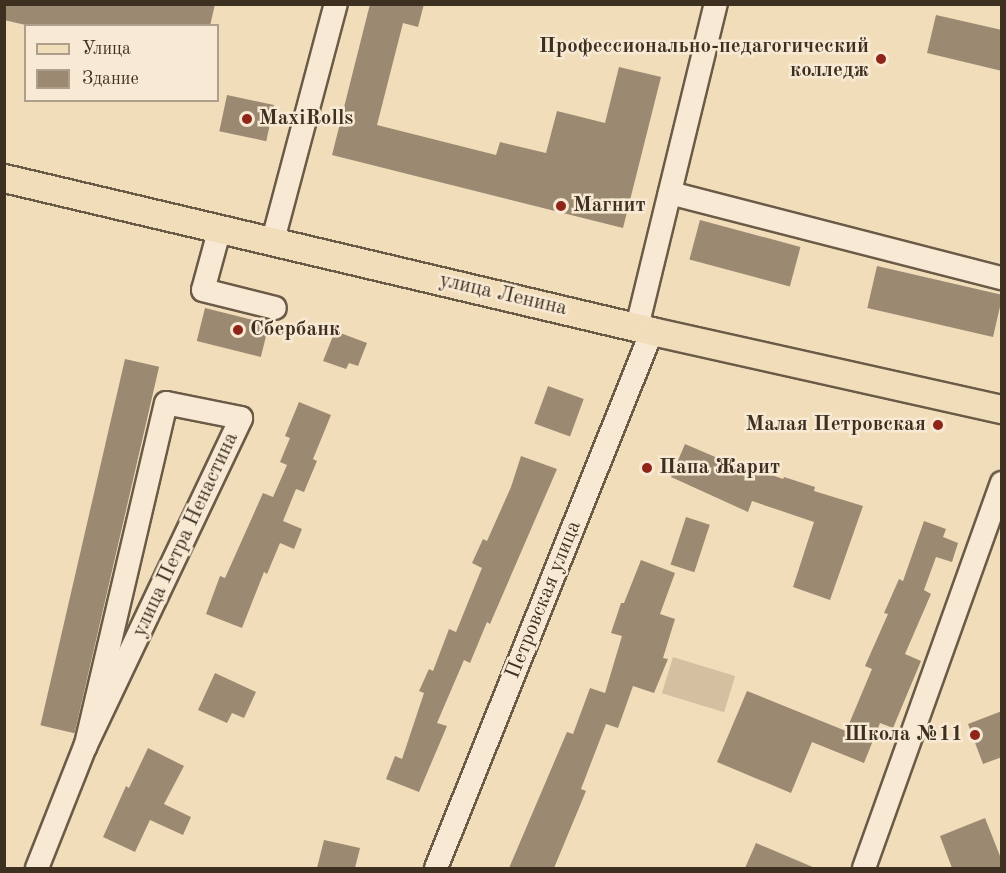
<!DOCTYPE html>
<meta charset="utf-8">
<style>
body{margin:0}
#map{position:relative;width:1006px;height:873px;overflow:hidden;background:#f2ddbb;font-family:"Old Standard TT",serif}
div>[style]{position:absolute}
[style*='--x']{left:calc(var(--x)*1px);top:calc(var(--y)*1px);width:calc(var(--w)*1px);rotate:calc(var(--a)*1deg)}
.green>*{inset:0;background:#d3c0a1;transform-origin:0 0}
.building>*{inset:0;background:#9b8a71;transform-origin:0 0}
.roads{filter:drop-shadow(2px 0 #6a5b47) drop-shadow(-2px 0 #6a5b47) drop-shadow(0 2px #6a5b47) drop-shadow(0 -2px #6a5b47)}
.minor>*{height:22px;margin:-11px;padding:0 11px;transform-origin:11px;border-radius:11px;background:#f7e9d3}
.major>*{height:27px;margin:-13.5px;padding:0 13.5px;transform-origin:13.5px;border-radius:13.5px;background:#f2ddbb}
.dots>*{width:16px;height:16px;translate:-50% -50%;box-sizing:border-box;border:3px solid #f7e9d3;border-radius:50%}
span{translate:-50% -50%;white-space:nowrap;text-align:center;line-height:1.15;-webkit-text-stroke:5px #f7e9d3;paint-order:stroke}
.poi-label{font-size:21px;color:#3d3020;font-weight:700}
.right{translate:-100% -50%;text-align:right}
.left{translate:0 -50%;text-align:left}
.street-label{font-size:21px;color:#3d3020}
.frame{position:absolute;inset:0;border:6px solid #3d3020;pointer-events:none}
.legend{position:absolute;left:24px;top:24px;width:195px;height:78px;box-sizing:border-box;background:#f7e9d3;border:2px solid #ad9f8b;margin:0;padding:8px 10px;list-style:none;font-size:18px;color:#3d3020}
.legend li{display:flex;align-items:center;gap:12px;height:30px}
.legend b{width:30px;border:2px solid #ad9f8b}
</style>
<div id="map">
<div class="green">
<i style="left:673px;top:657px;width:65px;height:38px;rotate:17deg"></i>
</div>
<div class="building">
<i style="clip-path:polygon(4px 4px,215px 4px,210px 26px,30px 26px,4px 20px)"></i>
<i style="clip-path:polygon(370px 4px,424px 4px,418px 27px,403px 23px,377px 125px,496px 155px,500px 142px,546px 153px,557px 111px,605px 123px,619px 67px,661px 77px,623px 228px,332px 155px)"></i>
<i style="clip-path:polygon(936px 15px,1002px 30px,1002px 71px,927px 53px)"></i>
<i style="left:227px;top:95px;width:48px;height:37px;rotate:12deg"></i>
<i style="left:700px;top:220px;width:104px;height:41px;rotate:15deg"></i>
<i style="left:877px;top:266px;width:129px;height:43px;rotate:13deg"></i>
<i style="left:205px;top:308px;width:66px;height:34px;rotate:14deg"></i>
<i style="clip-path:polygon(335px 331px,367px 343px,358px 366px,349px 363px,346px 369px,323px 361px)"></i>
<i style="left:125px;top:359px;width:35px;height:376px;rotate:13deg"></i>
<i style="left:548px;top:386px;width:38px;height:40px;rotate:20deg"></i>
<i style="clip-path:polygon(299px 402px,331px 415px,313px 459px,317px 461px,304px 492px,296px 489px,283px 521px,302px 529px,294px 549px,280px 543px,267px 574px,264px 572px,242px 628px,206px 614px,220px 576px,225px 578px,263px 493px,273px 497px,287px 465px,280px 462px,290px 438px,285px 436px)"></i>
<i style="clip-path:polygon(685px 444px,734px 465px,735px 462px,783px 479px,784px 477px,815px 487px,814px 491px,863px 506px,830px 600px,793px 587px,814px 522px,752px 501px,748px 512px,671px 477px)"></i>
<i style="clip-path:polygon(521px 456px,557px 469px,490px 624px,487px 622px,470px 663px,464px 660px,437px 723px,447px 726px,419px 792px,386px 779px,395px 756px,402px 759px,424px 693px,419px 691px,429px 669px,433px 671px,449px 629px,456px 632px,482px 568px,472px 563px,483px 539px,487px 541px,511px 487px)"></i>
<i style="left:686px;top:517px;width:25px;height:50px;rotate:18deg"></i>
<i style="clip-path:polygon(924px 521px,946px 529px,943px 537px,958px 543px,952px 562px,936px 557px,924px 590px,931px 594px,905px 654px,921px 661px,893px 728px,880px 723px,864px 763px,812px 742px,791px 793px,717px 762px,747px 691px,846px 731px,872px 669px,865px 666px,888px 614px,884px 613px,899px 579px,903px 581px)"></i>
<i style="clip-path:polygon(641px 560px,675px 573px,660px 614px,675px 619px,663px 658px,668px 659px,654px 693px,633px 686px,618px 728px,606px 724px,581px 789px,586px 791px,554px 868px,509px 868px,567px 732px,573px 734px,590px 688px,605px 693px,622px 636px,611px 633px,621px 603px,624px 603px)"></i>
<i style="clip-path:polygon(215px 673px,256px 692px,244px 718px,232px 713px,227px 723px,198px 710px)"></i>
<i style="clip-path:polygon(1002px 711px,1002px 757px,983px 764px,968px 724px)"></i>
<i style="clip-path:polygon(148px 748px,184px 766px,164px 804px,191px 817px,183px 835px,150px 820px,135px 852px,103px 837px,126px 786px,129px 788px)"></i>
<i style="clip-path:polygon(985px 818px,1002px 861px,1002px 868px,952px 868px,940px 836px)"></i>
<i style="clip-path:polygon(324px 840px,360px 848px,355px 868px,317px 868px)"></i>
<i style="clip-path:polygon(756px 843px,815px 868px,745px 868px)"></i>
</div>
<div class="roads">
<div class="minor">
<i style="--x:670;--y:193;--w:343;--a:14.4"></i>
<i style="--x:220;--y:228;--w:64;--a:105.3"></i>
<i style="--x:203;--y:290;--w:74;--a:14"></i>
<i style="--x:273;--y:240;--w:244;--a:-75.1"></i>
<i style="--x:637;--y:327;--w:333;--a:-76.3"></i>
<i style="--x:37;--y:868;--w:130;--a:-68.4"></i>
<i style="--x:85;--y:747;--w:364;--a:-64.6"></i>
<i style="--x:241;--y:418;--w:76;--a:-168.7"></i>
<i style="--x:166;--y:403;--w:353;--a:103.2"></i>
<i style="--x:436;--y:868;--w:579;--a:-68.09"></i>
<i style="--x:864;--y:868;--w:409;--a:-70.3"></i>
</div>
<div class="major">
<i style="--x:4;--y:178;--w:666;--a:13.28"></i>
<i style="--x:652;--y:331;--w:359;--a:12.6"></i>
</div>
</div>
<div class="dots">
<i style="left:881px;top:59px;background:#8f2418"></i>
<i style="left:247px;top:119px;background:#8f2418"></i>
<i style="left:561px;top:206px;background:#8f2418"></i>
<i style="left:238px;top:330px;background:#8f2418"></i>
<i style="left:938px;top:425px;background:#8f2418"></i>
<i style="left:647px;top:468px;background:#8f2418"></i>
<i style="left:975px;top:735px;background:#8f2418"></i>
</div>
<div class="poi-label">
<span class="right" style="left:869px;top:59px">Профессионально-педагогический<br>колледж</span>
<span class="left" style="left:259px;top:119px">MaxiRolls</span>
<span class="left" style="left:573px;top:206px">Магнит</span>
<span class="left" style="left:250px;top:330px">Сбербанк</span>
<span class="right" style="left:926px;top:425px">Малая Петровская</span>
<span class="left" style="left:659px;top:468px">Папа Жарит</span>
<span class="right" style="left:963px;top:735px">Школа №11</span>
</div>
<div class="street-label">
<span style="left:503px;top:295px;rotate:13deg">улица Ленина</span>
<span style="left:186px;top:535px;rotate:-65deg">улица Петра Ненастина</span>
<span style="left:544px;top:600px;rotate:-68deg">Петровская улица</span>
</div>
<div class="frame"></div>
<ul class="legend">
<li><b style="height:8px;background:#f2ddbb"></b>Улица</li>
<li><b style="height:16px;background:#9b8a71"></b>Здание</li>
</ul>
</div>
